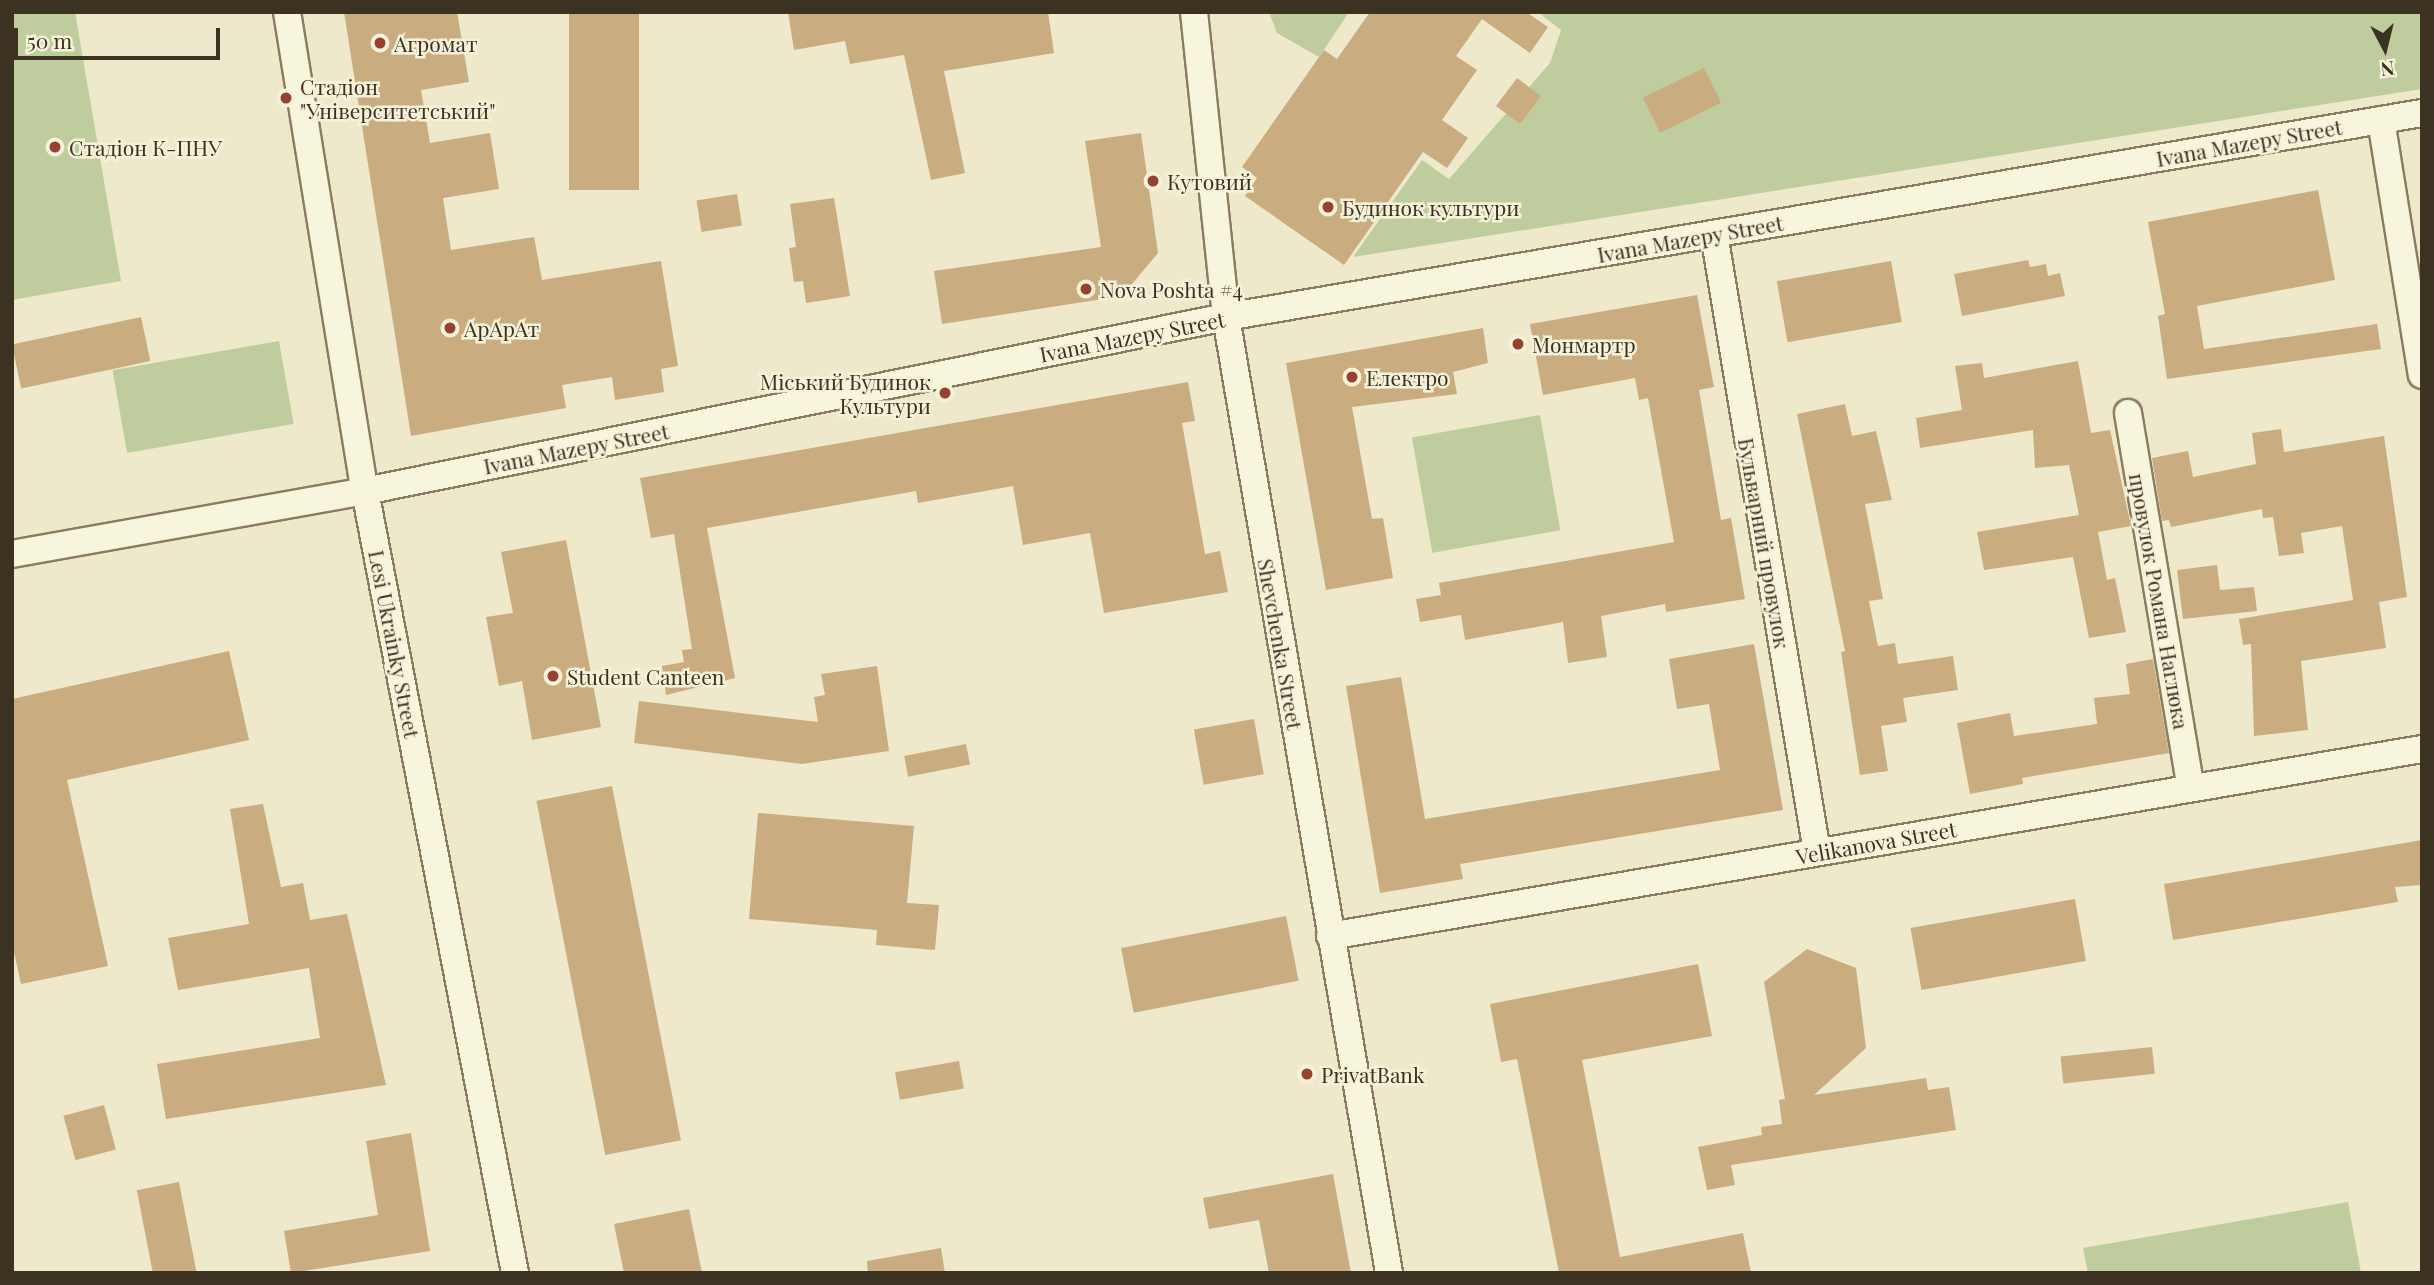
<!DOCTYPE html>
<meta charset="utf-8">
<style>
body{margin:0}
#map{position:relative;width:2434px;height:1285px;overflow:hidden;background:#eee9ca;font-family:"Playfair Display",serif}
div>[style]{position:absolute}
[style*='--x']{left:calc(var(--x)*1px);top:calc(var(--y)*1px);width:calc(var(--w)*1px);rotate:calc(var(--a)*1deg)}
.green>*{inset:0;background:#bfcc9e;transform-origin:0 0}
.building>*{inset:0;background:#caac81;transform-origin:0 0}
.roads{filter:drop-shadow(2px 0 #8a7d5f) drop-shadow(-2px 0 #8a7d5f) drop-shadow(0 2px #8a7d5f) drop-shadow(0 -2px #8a7d5f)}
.minor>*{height:26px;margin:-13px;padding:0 13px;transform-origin:13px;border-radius:13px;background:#f8f5dd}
.dots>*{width:19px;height:19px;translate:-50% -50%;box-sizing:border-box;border:4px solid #f5f2d9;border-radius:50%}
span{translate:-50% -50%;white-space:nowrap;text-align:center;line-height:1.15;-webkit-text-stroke:5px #f5f2d9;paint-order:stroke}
.poi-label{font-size:21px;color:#3b3221}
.left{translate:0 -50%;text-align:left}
.right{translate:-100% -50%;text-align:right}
.street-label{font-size:21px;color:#3b3221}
.frame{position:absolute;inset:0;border:14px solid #3b3221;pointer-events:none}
.north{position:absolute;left:2350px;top:14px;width:70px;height:70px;-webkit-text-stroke:5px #f5f2d9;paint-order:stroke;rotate:173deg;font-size:19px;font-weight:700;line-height:28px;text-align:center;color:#3b3221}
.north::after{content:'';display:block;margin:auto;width:24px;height:32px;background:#3b3221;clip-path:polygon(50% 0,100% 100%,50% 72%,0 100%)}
.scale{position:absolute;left:14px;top:28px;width:206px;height:32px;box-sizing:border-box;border:4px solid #3b3221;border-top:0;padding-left:9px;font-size:21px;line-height:24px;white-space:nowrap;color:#3b3221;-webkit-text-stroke:5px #f5f2d9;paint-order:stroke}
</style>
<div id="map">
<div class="green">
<i style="clip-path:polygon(12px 12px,75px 12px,121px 281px,12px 300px)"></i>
<i style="clip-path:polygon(1269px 12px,1349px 12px,1319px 57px,1277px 33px)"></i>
<i style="clip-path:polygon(1538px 12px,2422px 12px,2422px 89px,1353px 257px,1422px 160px,1449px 179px,1550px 63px,1561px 30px)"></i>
<i style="left:279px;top:341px;width:84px;height:169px;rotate:80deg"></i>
<i style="left:1540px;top:415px;width:117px;height:130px;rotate:80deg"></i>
<i style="clip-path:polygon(2348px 1202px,2361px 1273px,2088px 1273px,2083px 1248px)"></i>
</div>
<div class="building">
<i style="clip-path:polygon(344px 12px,457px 12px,469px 82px,421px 90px,430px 143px,490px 133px,499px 189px,443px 198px,451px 250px,534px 237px,542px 280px,661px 261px,678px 366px,661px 369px,664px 392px,615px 400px,612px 377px,562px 385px,566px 408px,411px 436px)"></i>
<i style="left:569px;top:12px;width:70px;height:178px"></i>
<i style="clip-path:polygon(788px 12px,1048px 12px,1054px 53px,944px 71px,965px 173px,931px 180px,904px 55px,850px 64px,845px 41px,794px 50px)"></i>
<i style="clip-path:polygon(1370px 12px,1526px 12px,1548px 27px,1530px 53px,1482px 19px,1456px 56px,1477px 70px,1442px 120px,1468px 138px,1447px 168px,1423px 152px,1344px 265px,1245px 196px,1257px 178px,1242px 167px,1324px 50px,1337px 59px)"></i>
<i style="left:1704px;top:68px;width:39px;height:68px;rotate:64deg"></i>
<i style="left:1517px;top:78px;width:30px;height:35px;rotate:37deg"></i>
<i style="clip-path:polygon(1141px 133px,1158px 253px,1122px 296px,942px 324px,934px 271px,1101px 247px,1085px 141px)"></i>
<i style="clip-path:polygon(2318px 190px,2335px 280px,2197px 306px,2204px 349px,2377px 324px,2381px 349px,2167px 379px,2158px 316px,2165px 314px,2148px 222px)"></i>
<i style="left:737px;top:194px;width:32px;height:41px;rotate:81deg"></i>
<i style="clip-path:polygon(834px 198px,850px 296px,806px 303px,803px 281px,794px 282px,789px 248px,796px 247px,790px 204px)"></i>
<i style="clip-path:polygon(2028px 260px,2030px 267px,2046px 264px,2048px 276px,2060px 273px,2065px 296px,1962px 316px,1954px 274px)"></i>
<i style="left:1891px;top:261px;width:62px;height:116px;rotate:80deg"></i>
<i style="clip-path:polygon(1697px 295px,1714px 387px,1699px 390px,1721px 520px,1731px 518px,1745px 599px,1666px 612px,1665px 604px,1601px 616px,1607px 657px,1568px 663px,1563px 622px,1465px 640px,1461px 615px,1420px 622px,1416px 599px,1441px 595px,1439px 583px,1674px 542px,1648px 398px,1639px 400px,1635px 378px,1543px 395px,1530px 324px)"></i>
<i style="left:141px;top:317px;width:45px;height:132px;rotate:78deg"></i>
<i style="clip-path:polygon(1483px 328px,1488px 363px,1453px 372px,1457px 394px,1352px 407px,1372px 519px,1383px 518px,1393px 578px,1326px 590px,1286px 363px)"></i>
<i style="clip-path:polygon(2078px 361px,2091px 433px,2110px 430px,2131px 526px,2098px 532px,2107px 580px,2115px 578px,2126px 632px,2089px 638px,2073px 557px,1984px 570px,1977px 532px,2079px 515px,2069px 465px,2035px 468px,2033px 430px,1920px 448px,1916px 418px,1962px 410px,1955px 366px,1982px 363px,1984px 378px)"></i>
<i style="clip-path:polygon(1188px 382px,1195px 421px,1182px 423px,1205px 554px,1220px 551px,1228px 592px,1104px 613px,1090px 533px,1023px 545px,1013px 486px,918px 503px,916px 491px,707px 528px,735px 678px,666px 695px,662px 666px,684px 662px,682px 650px,692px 649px,674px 534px,651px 538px,640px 478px)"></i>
<i style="clip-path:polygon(1845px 404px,1852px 436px,1876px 431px,1892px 500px,1865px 504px,1883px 599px,1869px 601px,1878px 646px,1895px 643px,1898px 664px,1953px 656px,1958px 690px,1903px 698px,1907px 722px,1881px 726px,1888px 771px,1860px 775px,1841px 652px,1845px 651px,1797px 414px)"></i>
<i style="clip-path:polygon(2281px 429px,2284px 452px,2384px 436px,2407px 597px,2379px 602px,2386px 648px,2301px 661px,2308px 730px,2254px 736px,2251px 644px,2243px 645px,2239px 619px,2353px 600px,2342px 526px,2301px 533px,2304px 553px,2279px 556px,2273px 517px,2263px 518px,2262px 509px,2171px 527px,2169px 520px,2162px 521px,2152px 458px,2188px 451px,2193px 477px,2256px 464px,2252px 433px)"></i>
<i style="clip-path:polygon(566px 540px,601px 727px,532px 740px,522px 681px,499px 686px,486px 617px,513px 613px,501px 552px)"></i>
<i style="clip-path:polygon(2217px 565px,2220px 590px,2254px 587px,2257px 611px,2183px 619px,2177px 570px)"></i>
<i style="clip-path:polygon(1754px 644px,1783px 810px,1460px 864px,1463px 879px,1380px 893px,1346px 686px,1401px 677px,1425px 819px,1720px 770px,1709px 704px,1677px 709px,1669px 659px)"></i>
<i style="clip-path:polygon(229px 651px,249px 740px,67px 780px,108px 966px,21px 984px,12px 943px,12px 699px)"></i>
<i style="clip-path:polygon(2153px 659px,2169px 753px,2022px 778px,2023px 784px,1970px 794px,1957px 723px,2010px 713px,2014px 736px,2097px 724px,2094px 698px,2130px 694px,2126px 664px)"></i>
<i style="clip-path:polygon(877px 666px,889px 751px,802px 764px,634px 743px,639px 701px,818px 722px,814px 697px,825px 695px,821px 674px)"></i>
<i style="left:1254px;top:719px;width:56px;height:61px;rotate:80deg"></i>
<i style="left:966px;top:744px;width:21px;height:63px;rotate:79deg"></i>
<i style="left:612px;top:786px;width:361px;height:77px;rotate:79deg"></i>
<i style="clip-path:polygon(263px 804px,281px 887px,303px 883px,310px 920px,347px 914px,386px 1085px,166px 1119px,157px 1064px,320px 1038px,309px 968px,178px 990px,168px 938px,249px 924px,230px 809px)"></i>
<i style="clip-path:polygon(758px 813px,914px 826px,907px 903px,939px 905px,935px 950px,876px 945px,877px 930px,749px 919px)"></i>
<i style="clip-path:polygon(2422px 840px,2422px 885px,2395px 887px,2398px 902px,2173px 940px,2164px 884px)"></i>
<i style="left:2075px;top:899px;width:63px;height:167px;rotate:80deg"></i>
<i style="left:1286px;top:916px;width:66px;height:168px;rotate:79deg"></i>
<i style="clip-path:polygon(1807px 949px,1856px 968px,1866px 1048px,1814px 1095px,1926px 1078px,1928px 1090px,1949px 1087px,1956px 1130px,1731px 1165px,1735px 1185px,1707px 1190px,1698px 1147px,1762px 1135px,1761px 1127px,1782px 1124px,1779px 1100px,1785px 1099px,1764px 982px)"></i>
<i style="clip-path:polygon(1698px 964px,1712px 1036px,1582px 1060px,1620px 1257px,1743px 1233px,1751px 1273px,1559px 1273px,1517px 1059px,1501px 1062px,1490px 1004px)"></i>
<i style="left:2152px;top:1047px;width:27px;height:92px;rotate:84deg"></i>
<i style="left:959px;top:1061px;width:28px;height:65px;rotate:80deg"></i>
<i style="left:104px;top:1105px;width:46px;height:42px;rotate:75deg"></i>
<i style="clip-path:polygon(411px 1133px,430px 1251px,291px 1273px,284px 1231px,378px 1215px,366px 1141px)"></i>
<i style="clip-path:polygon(1333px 1174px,1351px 1273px,1269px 1273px,1259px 1220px,1209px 1229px,1203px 1198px)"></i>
<i style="left:179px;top:1182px;width:93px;height:43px;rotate:79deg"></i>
<i style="clip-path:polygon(689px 1209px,702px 1273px,624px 1273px,614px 1224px)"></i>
<i style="clip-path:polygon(941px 1248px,945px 1273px,868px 1273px,867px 1261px)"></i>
</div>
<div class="roads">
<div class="minor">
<i style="--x:287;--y:12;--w:485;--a:80.8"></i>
<i style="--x:365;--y:491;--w:796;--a:79.14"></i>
<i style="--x:1194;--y:12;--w:307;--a:84"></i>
<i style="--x:1226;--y:317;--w:970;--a:80.32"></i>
<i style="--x:2381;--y:120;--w:258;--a:80.9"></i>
<i style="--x:1714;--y:234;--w:627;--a:80.54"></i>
<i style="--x:2128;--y:413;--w:380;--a:80.5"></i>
<i style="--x:12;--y:554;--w:359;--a:-10.1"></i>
<i style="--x:365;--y:491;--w:878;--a:-11.43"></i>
<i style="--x:1226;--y:317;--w:1213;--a:-9.68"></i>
<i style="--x:1330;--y:936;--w:1108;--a:-9.72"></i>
</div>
</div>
<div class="dots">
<i style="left:380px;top:43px;background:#974130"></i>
<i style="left:286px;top:98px;background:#974130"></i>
<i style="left:55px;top:147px;background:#974130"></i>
<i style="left:1153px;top:181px;background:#974130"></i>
<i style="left:1328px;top:207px;background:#974130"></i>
<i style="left:1086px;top:289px;background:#974130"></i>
<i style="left:450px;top:328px;background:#974130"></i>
<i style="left:1518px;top:344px;background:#974130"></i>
<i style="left:1352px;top:377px;background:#974130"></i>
<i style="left:945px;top:393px;background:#974130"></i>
<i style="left:553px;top:676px;background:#974130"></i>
<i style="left:1307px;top:1074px;background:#974130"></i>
</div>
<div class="poi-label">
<span class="left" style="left:394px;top:43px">Агромат</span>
<span class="left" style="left:300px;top:98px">Стадіон<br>"Університетський"</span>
<span class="left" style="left:69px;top:147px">Стадіон К-ПНУ</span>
<span class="left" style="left:1167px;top:181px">Кутовий</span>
<span class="left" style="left:1342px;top:207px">Будинок культури</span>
<span class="left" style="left:1100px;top:289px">Nova Poshta #4</span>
<span class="left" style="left:464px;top:328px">АрАрАт</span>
<span class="left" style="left:1532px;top:344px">Монмартр</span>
<span class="left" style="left:1366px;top:377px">Електро</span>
<span class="right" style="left:931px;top:393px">Міський Будинок<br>Культури</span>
<span class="left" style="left:567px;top:676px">Student Canteen</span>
<span class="left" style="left:1321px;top:1074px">PrivatBank</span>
</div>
<div class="street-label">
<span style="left:2249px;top:142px;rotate:-10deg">Ivana Mazepy Street</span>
<span style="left:1690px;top:238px;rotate:-10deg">Ivana Mazepy Street</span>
<span style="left:1132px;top:336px;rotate:-11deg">Ivana Mazepy Street</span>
<span style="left:576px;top:448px;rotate:-11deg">Ivana Mazepy Street</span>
<span style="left:1765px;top:543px;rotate:80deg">Бульварний провулок</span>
<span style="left:2160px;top:601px;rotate:80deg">провулок Романа Наглюка</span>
<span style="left:395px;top:644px;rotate:79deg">Lesi Ukrainky Street</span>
<span style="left:1281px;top:644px;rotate:80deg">Shevchenka Street</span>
<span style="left:1876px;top:842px;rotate:-10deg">Velikanova Street</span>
</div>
<div class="frame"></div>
<div class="north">N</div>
<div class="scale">50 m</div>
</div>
